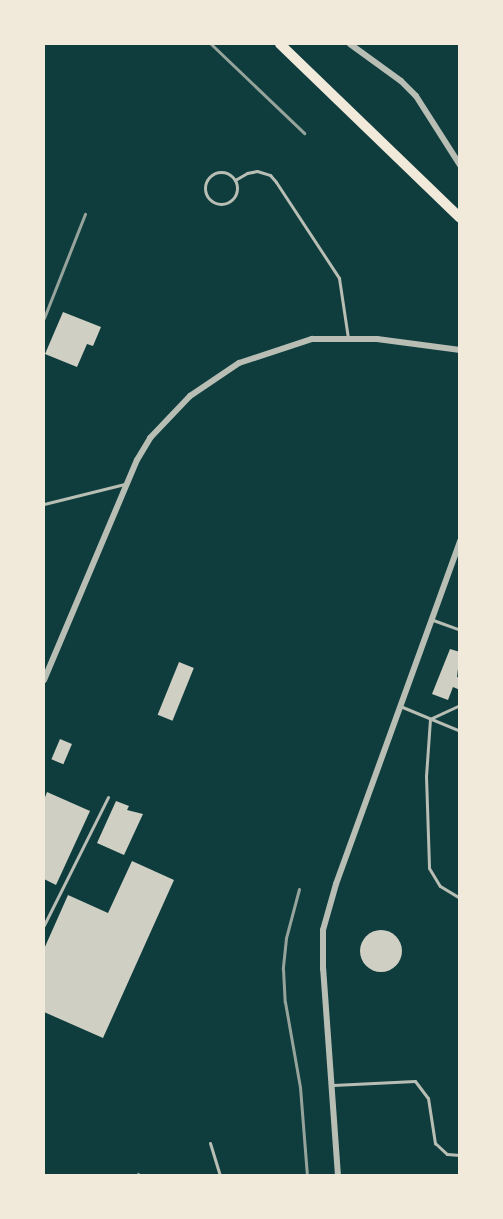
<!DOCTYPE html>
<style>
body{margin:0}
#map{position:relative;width:503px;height:1219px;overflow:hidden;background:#0f3d3e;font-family:"Source Sans 3",sans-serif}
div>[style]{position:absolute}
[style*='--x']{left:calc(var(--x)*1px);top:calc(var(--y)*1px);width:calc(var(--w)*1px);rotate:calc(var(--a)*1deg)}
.building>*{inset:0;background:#cfcfc3;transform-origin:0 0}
.round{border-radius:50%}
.service>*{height:3px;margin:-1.5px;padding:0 1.5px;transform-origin:1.5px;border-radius:1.5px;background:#b8beb3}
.service>.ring{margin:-1.5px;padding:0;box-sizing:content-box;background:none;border:3px solid #b8beb3;border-radius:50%}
.minor>*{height:6px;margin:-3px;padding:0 3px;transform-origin:3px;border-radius:3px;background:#b8beb3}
.trunk>*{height:10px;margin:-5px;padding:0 5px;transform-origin:5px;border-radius:5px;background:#f1e9da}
.rail>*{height:3px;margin:-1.5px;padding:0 1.5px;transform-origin:1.5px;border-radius:1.5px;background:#97a49c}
span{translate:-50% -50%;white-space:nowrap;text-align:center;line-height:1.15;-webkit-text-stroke:5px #f1e9da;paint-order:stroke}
.frame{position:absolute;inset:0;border:45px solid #f1e9da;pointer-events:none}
</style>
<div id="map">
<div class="building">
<i style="clip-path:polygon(63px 312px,101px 327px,93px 346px,87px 344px,77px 367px,45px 354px)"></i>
<i style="clip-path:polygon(450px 649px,460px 652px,457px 677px,460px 678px,460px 690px,453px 687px,448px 700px,432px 694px)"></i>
<i style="left:179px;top:662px;width:16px;height:57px;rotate:22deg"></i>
<i style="left:60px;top:739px;width:13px;height:22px;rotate:23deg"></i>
<i style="clip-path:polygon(47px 792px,90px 811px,56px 885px,44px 879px,44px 800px)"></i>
<i style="clip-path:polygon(116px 801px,129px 806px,127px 810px,143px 814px,124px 855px,97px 843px)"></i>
<i style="clip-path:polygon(132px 861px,174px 880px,103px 1038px,44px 1012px,44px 949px,68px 895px,108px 913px)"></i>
<i class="round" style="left:360px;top:930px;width:42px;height:42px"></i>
</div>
<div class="service">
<i class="ring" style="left:205px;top:172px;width:29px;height:29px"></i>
<i style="--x:235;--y:180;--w:14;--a:-30"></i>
<i style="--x:247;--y:173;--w:10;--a:-11"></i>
<i style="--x:257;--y:171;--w:14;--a:17"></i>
<i style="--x:270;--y:175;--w:9;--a:49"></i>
<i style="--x:276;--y:182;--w:115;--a:56.7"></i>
<i style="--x:339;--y:278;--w:61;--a:81.5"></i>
<i style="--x:44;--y:504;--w:83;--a:-13.9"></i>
<i style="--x:433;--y:620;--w:29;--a:20"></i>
<i style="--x:460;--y:705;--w:33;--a:155"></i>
<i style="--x:430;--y:719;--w:57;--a:94"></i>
<i style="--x:426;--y:776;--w:92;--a:88.1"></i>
<i style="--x:429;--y:868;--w:21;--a:59"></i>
<i style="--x:440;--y:886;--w:23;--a:31"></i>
<i style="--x:400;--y:706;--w:65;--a:22.6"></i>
<i style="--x:44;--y:925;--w:143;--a:-63.4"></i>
<i style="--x:333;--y:1085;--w:82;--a:-2.8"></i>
<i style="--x:415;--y:1081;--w:21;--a:53"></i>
<i style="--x:428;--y:1098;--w:46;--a:81.2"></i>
<i style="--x:435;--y:1143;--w:16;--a:43"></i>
<i style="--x:447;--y:1154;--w:13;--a:4"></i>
<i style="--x:210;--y:1143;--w:34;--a:73"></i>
</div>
<div class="minor">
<i style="--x:350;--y:44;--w:63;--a:36"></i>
<i style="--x:401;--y:81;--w:21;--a:45"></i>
<i style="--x:416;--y:96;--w:82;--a:57.5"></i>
<i style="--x:44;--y:680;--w:239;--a:-67.1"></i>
<i style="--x:137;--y:460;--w:26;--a:-59"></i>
<i style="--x:150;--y:438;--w:58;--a:-46.4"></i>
<i style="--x:190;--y:396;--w:59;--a:-34"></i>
<i style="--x:239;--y:363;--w:77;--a:-18.2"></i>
<i style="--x:312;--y:339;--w:65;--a:0"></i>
<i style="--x:377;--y:339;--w:84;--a:7.5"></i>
<i style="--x:338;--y:1176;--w:208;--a:-94.1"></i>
<i style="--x:323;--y:969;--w:39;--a:-90"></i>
<i style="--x:323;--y:930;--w:48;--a:-74.2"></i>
<i style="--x:336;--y:884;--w:365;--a:-70.1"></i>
</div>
<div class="trunk">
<i style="--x:280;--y:44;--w:250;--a:44"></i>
</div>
<div class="rail">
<i style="--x:211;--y:44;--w:129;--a:43.7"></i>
<i style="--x:44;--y:318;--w:112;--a:-68.5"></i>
<i style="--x:299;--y:889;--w:51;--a:104.9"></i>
<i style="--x:286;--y:938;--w:31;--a:96"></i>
<i style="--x:283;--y:969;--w:33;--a:87"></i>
<i style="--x:285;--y:1002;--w:86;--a:80"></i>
<i style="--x:300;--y:1087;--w:89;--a:85.5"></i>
<i style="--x:136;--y:1176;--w:3;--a:-45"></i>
</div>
<div class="frame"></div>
</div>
